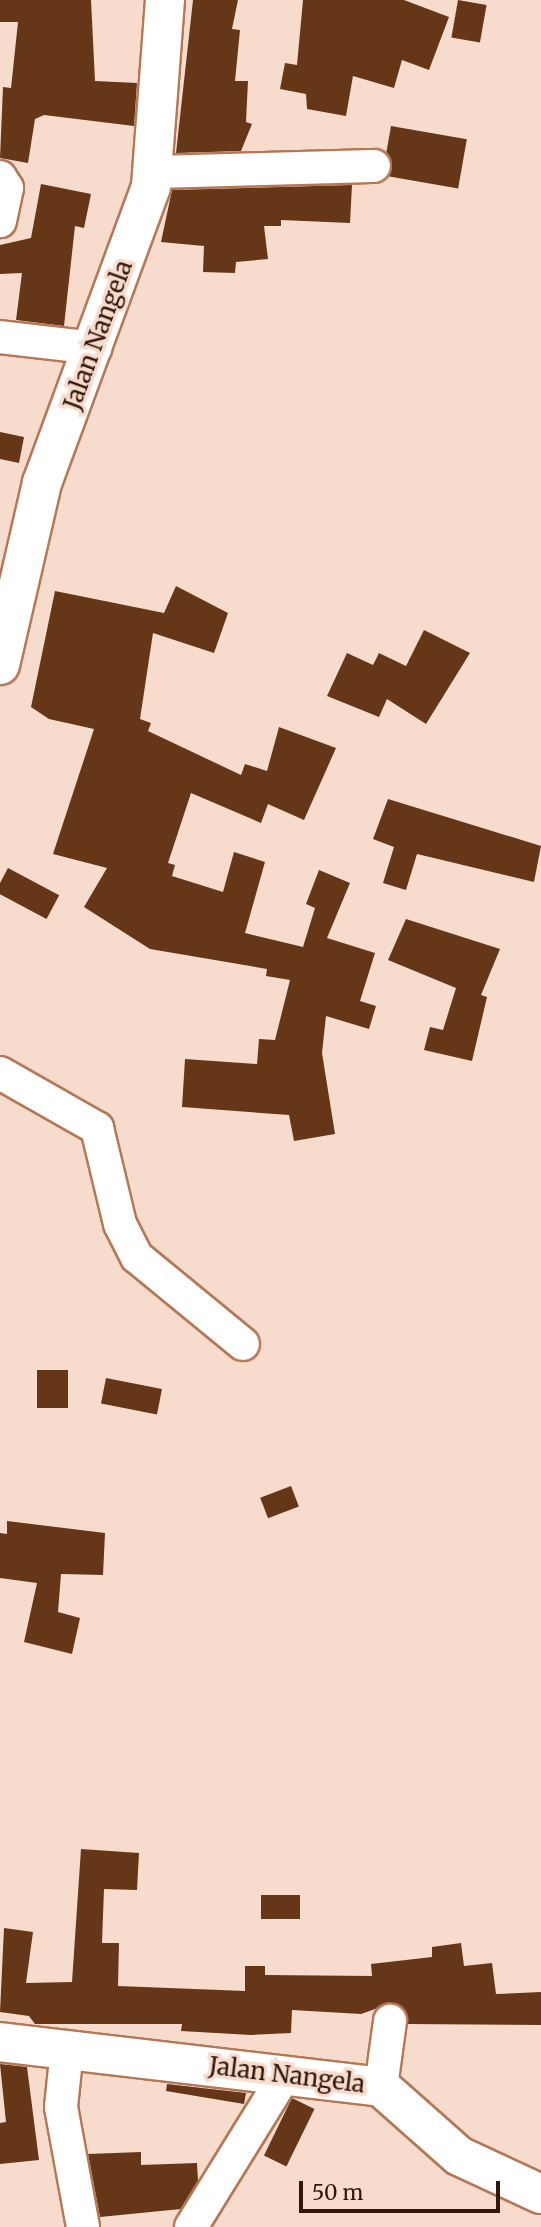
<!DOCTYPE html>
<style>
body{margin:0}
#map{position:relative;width:541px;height:2227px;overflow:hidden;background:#f7dccd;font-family:Merriweather,serif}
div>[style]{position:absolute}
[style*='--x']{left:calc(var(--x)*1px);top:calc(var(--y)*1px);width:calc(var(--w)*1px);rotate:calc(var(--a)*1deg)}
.building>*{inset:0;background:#663619;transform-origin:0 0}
.roads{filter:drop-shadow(2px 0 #b57856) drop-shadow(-2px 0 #b57856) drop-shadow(0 2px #b57856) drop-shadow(0 -2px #b57856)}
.minor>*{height:32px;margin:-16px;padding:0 16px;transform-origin:16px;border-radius:16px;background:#fff}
.major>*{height:38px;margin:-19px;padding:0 19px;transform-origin:19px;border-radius:19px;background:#fff}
span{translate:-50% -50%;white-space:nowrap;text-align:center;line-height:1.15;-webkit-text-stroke:7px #f7dccd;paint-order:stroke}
.street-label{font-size:24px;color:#2f1709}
.scale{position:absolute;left:299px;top:2181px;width:201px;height:32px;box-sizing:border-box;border:4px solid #2f1709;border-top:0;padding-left:9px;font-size:21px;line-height:24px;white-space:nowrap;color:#2f1709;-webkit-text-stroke:5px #f7dccd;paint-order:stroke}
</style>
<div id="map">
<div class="building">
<i style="clip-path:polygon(0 0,91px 0,95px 81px,137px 83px,134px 126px,44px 115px,35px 119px,28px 163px,0 158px,3px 87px,11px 88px,18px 22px,0 22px)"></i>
<i style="clip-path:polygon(193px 0,238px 0,232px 29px,240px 30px,235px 81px,248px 81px,246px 122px,252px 124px,241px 151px,176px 153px)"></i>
<i style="clip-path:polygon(303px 0,404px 0,449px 17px,429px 70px,402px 60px,394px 88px,353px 76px,346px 116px,307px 109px,306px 94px,280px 89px,285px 63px,297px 65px)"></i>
<i style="left:458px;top:0;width:29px;height:38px;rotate:10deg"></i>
<i style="left:391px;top:126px;width:77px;height:50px;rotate:10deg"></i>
<i style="clip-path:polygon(41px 184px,91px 194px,84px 228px,75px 226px,64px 326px,16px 320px,22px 273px,0 274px,0 245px,31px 238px)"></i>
<i style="clip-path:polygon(352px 185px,350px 223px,281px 220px,281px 226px,264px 226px,268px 259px,236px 262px,235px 273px,203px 272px,204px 246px,161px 242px,172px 190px)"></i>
<i style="clip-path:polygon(0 432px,24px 437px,19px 463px,0 459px)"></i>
<i style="clip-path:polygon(176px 586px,228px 613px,214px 653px,153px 633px,140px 719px,151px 723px,148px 731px,241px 775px,245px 764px,267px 771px,279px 727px,336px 748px,304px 820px,268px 804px,261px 823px,191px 793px,168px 863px,175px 865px,172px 876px,223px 892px,234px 852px,265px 862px,245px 933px,303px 947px,315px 908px,306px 904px,319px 870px,350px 883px,327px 938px,375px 953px,360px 1001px,376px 1006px,369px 1029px,326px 1016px,322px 1053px,335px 1134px,294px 1141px,289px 1115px,182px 1107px,185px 1059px,257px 1064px,259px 1039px,275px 1040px,290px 980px,266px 976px,267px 969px,150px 949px,84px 907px,107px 868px,53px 854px,94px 729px,49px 719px,31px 707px,55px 591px,164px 613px)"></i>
<i style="clip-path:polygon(424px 630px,470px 653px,426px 724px,387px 699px,379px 717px,327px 696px,347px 653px,373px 665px,379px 653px,406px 666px)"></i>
<i style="clip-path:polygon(388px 799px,541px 846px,534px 882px,417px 854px,406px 890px,383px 883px,394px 847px,373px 839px)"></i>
<i style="left:8px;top:868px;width:58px;height:27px;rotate:28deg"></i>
<i style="clip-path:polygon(406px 919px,500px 949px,481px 995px,487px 997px,472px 1061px,424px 1050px,430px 1027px,443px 1030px,456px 988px,388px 960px)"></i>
<i style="left:37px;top:1370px;width:31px;height:38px"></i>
<i style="left:106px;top:1378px;width:57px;height:26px;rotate:11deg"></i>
<i style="left:291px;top:1486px;width:22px;height:33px;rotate:69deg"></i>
<i style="clip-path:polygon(7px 1521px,105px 1533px,103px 1575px,61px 1574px,58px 1612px,80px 1618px,72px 1654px,24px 1642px,37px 1583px,0 1578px,0 1533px,7px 1534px)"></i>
<i style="clip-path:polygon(81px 1849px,139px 1853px,137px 1890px,104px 1889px,102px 1943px,119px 1943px,118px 1986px,245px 1991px,245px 1966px,265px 1966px,265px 1975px,372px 1976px,371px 1964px,432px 1957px,432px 1947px,461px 1943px,464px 1966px,492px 1963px,496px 1994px,541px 1992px,541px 2025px,408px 2024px,402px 2007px,392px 2003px,361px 2014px,292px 2010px,291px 2033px,251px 2035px,181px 2031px,182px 2024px,35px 2024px,29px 2016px,0 2012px,4px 1928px,33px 1932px,26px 1983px,72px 1982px)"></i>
<i style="left:261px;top:1895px;width:39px;height:24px"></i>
<i style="clip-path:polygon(0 2064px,27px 2067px,39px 2160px,0 2164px,0 2123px,6px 2122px)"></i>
<i style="clip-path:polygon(167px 2084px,246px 2093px,244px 2104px,166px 2091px)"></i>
<i style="left:292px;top:2098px;width:25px;height:64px;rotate:26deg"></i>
<i style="clip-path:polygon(141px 2152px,141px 2165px,197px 2163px,198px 2181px,181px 2209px,100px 2217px,88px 2154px)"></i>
</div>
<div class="roads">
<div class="minor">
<i style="--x:153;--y:172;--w:221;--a:-1.6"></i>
<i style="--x:0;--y:177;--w:13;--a:58"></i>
<i style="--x:7;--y:188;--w:34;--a:102"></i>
<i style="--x:0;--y:337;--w:96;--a:6.6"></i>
<i style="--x:0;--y:1073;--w:112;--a:29.6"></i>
<i style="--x:97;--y:1128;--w:99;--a:76.5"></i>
<i style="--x:120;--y:1224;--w:37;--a:63"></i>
<i style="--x:137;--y:1257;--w:137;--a:39.4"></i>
<i style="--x:67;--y:2049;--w:58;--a:95.9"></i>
<i style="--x:61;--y:2107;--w:122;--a:79.6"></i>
<i style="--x:381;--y:2087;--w:67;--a:-82.2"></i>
<i style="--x:191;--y:2227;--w:181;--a:-58.3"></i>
</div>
<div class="major">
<i style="--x:0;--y:665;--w:187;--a:-77"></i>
<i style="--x:42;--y:483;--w:316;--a:-69.8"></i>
<i style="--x:151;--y:186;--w:187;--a:-85.7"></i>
<i style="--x:0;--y:2042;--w:384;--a:6.7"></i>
<i style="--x:381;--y:2087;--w:104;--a:41.5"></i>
<i style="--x:459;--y:2156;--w:90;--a:24.9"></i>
</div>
</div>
<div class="street-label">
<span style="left:98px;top:335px;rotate:-70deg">Jalan Nangela</span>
<span style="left:287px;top:2075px;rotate:7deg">Jalan Nangela</span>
</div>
<div class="scale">50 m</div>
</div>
